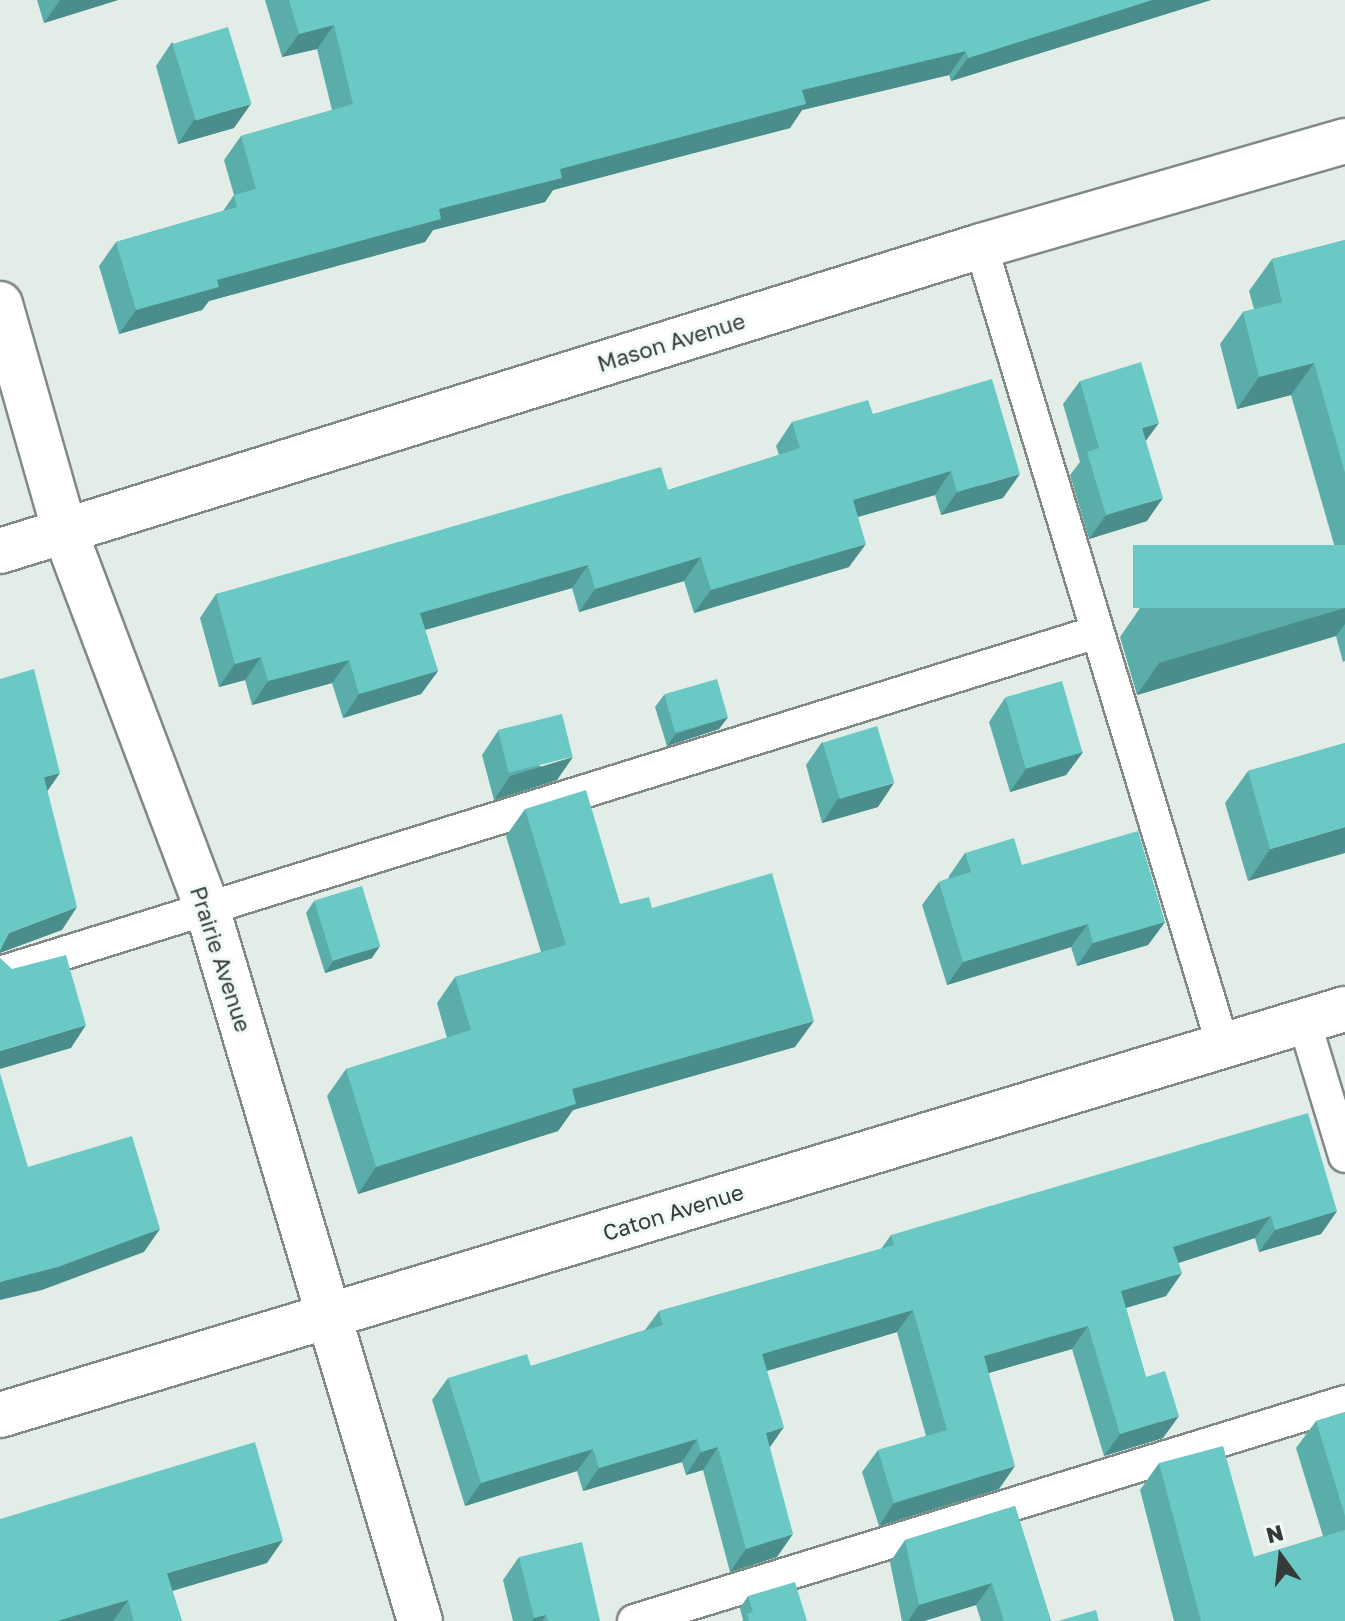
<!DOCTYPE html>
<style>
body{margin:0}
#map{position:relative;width:1345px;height:1621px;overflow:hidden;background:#e3ede8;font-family:"Golos Text",sans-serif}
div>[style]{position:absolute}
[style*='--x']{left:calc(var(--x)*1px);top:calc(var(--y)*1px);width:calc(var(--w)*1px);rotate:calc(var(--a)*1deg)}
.roads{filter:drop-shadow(2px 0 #818985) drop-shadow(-2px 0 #818985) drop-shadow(0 2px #818985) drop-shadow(0 -2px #818985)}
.lane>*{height:32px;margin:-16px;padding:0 16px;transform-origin:16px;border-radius:16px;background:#fff}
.street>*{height:44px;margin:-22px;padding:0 22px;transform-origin:22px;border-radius:22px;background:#fff}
.wall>*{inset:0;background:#5bada9}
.shaded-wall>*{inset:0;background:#4a8d8a}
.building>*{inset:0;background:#6ac9c5;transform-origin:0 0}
span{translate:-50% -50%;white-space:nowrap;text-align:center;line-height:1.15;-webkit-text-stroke:6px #f0faf5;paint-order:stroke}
.street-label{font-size:22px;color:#363a38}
.north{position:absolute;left:1241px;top:1517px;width:80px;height:80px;-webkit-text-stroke:6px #f0faf5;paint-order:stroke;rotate:345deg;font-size:22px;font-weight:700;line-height:32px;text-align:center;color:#363a38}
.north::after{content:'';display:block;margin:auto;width:28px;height:36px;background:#363a38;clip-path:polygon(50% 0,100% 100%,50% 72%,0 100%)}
</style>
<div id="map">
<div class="roads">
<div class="lane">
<i style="--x:981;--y:246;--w:836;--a:73.17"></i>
<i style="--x:0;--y:973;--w:1149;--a:-17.27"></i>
<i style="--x:1304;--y:1021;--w:141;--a:73.1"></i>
<i style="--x:634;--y:1621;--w:744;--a:-17.12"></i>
</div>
<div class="street">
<i style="--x:0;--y:304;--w:237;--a:74.1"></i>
<i style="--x:65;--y:532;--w:402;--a:69.3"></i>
<i style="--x:207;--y:908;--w:744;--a:73.37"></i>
<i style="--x:0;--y:551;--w:1027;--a:-17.27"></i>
<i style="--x:981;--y:246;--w:379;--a:-16.1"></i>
<i style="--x:0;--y:1415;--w:1405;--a:-16.8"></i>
</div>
</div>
<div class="wall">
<i style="clip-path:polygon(37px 0,118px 0,44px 23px)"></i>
<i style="clip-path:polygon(265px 0,1211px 0,951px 81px,949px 75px,802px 110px,790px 128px,553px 190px,545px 202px,433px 230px,425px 242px,209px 301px,202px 310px,119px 334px,99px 266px,116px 242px,223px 211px,234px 195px,224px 160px,241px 136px,332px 110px,317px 49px,282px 57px)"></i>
<i style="clip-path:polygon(172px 42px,234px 128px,178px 144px,156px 66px)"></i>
<i style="clip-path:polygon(1345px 240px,1345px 661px,1343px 662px,1336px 636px,1137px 695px,1120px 637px,1142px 605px,1335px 548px,1291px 395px,1237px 409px,1220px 344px,1243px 312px,1254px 309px,1249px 291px,1272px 259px)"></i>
<i style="clip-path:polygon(1080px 381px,1146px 441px,1147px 521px,1089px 539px,1070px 475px,1080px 462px,1063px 404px)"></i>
<i style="clip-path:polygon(873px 414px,1003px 498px,941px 515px,935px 495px,858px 517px,849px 567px,694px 613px,684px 581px,579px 612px,572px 588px,425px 630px,438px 671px,421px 694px,343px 718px,332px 683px,252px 705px,245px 680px,219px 687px,200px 618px,216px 594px,668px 490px,779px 455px,776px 446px,792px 422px)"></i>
<i style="clip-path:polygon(664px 695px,728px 717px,719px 729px,667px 746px,655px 707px)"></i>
<i style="clip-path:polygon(1005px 698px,1083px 752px,1066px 775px,1010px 792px,989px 722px)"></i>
<i style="clip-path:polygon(498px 731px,557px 780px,494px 800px,482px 755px)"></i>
<i style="clip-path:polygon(822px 742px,878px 807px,822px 823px,806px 765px)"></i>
<i style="clip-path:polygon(1345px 743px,1248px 881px,1225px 803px,1248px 771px)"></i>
<i style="clip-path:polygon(525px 809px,620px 904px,652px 908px,795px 1047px,573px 1110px,558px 1131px,358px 1194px,327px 1096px,346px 1069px,447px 1038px,437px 1003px,455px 977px,541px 952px,506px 836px)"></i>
<i style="clip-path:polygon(965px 853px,1022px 865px,1165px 922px,1148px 945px,1077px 966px,1071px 947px,947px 985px,922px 905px,939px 882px,949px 878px,949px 876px)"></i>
<i style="clip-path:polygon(314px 901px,372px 958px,325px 973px,306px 913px)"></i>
<i style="clip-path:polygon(1337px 1211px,1321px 1234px,1259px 1252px,1255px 1238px,1178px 1263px,1166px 1296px,1126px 1308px,1163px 1438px,1104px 1456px,1072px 1349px,988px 1373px,999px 1489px,879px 1526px,862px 1472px,878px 1450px,926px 1436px,897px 1332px,767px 1371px,770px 1448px,777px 1557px,730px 1572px,703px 1470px,686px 1475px,682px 1462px,583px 1491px,577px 1471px,465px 1506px,432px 1400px,448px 1378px,531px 1366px,645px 1330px,659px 1311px,881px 1249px,891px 1235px)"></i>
<i style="clip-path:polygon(1345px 1412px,1345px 1621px,1174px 1621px,1140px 1490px,1159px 1463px,1254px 1557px,1323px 1536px,1296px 1448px,1316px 1421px)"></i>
<i style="clip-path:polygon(1015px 1506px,1051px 1621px,981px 1621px,976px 1605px,924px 1621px,902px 1621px,890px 1562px,905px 1540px)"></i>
<i style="clip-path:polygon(519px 1557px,600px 1621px,513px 1621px,503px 1580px)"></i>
<i style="clip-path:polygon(267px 1563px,172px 1591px,182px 1621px,0 1621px)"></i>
<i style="clip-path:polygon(748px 1596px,807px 1621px,742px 1621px,743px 1620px,740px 1608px)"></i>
</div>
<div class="shaded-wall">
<i style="clip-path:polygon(60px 0,118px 0,44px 23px)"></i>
<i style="clip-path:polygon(1152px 0,1211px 0,951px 81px,968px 58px)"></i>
<i style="clip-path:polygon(334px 25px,317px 49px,282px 57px,299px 34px)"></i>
<i style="clip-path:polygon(966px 51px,949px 75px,802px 110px,790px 128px,553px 190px,545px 202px,433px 230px,425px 242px,209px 301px,202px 310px,119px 334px,136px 310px,217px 280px,439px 209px,802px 90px)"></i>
<i style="clip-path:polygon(251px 104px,234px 128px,178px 144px,194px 120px)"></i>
<i style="clip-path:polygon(1314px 363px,1291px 395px,1237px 409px,1259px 377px)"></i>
<i style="clip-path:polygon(1159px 423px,1142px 446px,1142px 428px)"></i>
<i style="clip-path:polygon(951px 471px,935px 495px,836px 523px,853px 500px)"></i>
<i style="clip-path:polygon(1020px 474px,1003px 498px,941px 515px,957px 492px)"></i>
<i style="clip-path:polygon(1163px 498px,1147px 521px,1089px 539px,1106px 515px)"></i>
<i style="clip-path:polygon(866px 544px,849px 567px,694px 613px,711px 590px)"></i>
<i style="clip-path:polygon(701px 557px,684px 581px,579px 612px,595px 589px)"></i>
<i style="clip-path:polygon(588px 565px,572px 588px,403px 636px,420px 613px)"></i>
<i style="clip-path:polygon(1345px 608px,1345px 624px,1336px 636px,1137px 695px,1159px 663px)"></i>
<i style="clip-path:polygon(261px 657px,245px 680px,219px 687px,235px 664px)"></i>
<i style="clip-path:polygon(349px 660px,332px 683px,252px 705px,268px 681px)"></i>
<i style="clip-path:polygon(438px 671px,421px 694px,343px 718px,359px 694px)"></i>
<i style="clip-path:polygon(728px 717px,719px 729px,667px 746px,676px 734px)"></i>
<i style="clip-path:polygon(1083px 752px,1066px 775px,1010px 792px,1026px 769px)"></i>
<i style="clip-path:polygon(573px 757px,557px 780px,494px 800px,510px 776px)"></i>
<i style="clip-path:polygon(60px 773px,44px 796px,44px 777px)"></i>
<i style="clip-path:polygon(894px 783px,878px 807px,822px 823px,838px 799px)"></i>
<i style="clip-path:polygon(1345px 827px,1345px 853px,1248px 881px,1270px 849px)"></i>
<i style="clip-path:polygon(77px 907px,62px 930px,0 953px,0 946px,9px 933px)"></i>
<i style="clip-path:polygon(1165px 922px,1148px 945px,1077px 966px,1093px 943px)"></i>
<i style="clip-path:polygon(1088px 924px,1071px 947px,947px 985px,963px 962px)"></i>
<i style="clip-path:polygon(380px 946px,372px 958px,325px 973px,333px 961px)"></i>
<i style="clip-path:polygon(814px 1021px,795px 1047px,573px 1110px,558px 1131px,358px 1194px,376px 1167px,572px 1089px)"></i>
<i style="clip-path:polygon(86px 1025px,71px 1048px,0 1069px,0 1051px)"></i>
<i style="clip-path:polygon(1337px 1211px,1321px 1234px,1259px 1252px,1275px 1230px)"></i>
<i style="clip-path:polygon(1271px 1216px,1255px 1238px,1157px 1270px,1173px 1247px)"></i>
<i style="clip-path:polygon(160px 1229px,144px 1252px,42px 1290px,0 1300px,0 1282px)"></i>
<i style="clip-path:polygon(1182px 1273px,1166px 1296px,1105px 1314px,1121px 1291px)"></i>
<i style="clip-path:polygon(913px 1310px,897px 1332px,746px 1377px,762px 1354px)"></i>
<i style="clip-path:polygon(1088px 1326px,1072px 1349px,968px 1379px,984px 1356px)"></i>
<i style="clip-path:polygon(1179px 1416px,1163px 1438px,1104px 1456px,1120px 1434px)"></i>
<i style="clip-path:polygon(784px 1427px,768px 1450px,766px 1433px)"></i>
<i style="clip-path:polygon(697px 1439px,682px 1462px,583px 1491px,599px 1468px)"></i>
<i style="clip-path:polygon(718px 1447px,703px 1470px,686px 1475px,701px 1452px)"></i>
<i style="clip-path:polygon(593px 1449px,577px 1471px,465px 1506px,481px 1483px)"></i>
<i style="clip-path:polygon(1015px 1466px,999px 1489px,879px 1526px,894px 1503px)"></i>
<i style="clip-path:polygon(793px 1534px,777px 1557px,730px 1572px,746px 1549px)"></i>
<i style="clip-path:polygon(283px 1540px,267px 1563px,151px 1597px,167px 1573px)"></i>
<i style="clip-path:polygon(992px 1583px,976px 1605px,924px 1621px,908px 1621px,919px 1605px)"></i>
<i style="clip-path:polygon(128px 1600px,113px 1621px,57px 1621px)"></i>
<i style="clip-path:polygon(546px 1615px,542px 1621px,532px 1621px,534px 1618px)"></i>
</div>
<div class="building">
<i style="clip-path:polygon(289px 0,1152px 0,968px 58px,966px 51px,802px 90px,806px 104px,560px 169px,562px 178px,439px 209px,441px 219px,217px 280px,219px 287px,136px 310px,116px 242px,237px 207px,234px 195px,256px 189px,241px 136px,353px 104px,334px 25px,299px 34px)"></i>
<i style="left:228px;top:27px;width:80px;height:58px;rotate:73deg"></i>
<i style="clip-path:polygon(1345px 240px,1345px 473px,1314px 363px,1259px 377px,1243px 312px,1282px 302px,1272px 259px)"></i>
<i style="clip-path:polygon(1141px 362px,1159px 423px,1142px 428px,1163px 498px,1106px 515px,1087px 452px,1099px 448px,1080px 381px)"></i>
<i style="clip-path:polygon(992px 379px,1020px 474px,957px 492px,951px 471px,853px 500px,866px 544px,711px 590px,701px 557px,595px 589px,588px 565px,420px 613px,438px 671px,359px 694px,349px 660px,268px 681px,261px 657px,235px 664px,216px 594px,661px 467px,668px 490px,800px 448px,792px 422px,868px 400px,873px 414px)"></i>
<i style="left:1345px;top:545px;width:63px;height:212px;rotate:90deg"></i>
<i style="clip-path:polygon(34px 669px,60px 773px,44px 777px,77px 907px,9px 933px,0 951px,0 679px)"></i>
<i style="left:717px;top:679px;width:40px;height:55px;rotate:74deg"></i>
<i style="left:1062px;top:681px;width:74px;height:59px;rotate:74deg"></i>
<i style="left:562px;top:714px;width:44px;height:66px;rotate:76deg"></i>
<i style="left:877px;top:726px;width:59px;height:57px;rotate:73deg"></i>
<i style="clip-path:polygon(1345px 743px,1345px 827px,1270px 849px,1248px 771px)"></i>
<i style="clip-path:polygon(586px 790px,620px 904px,649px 897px,652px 908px,772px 873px,814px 1021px,572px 1089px,576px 1104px,376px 1167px,346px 1069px,471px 1030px,455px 977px,566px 945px,525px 809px)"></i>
<i style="clip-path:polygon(1138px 831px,1165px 922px,1093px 943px,1088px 924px,963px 962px,939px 882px,971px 872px,965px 853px,1014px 838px,1022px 865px)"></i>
<i style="left:362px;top:886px;width:63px;height:50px;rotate:73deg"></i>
<i style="clip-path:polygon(66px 955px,86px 1025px,0 1051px,0 958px,12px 969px)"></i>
<i style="clip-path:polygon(0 1073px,28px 1167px,132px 1136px,160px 1229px,58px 1267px,0 1282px)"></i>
<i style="clip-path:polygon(1308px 1113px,1337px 1211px,1275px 1230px,1271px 1216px,1173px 1247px,1182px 1273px,1121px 1291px,1146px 1377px,1165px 1371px,1179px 1416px,1120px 1434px,1088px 1326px,984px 1356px,1015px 1466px,894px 1503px,878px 1450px,947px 1430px,913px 1310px,762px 1354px,784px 1427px,766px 1433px,793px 1534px,746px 1549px,718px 1447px,701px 1452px,697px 1439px,599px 1468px,593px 1449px,481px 1483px,448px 1378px,527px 1354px,531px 1366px,663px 1325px,659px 1311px,894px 1245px,891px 1235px)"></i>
<i style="clip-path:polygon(1345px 1412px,1345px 1516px,1316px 1421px)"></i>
<i style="clip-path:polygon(255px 1442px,283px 1540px,167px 1573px,182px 1621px,134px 1621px,128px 1600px,57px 1621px,0 1621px,0 1519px)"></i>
<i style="clip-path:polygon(1223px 1446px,1254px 1557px,1345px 1530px,1345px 1621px,1201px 1621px,1159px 1463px)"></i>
<i style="clip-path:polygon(1015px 1506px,1051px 1621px,1004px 1621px,992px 1583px,919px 1605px,905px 1540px)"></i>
<i style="clip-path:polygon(582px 1542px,600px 1621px,548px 1621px,546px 1615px,534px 1618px,519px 1557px)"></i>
<i style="clip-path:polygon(795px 1582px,807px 1621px,749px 1621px,747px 1614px,753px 1612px,748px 1596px)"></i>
<i style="clip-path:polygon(1096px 1610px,1099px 1621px,1058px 1621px)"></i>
</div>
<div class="street-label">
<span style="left:671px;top:342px;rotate:-17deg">Mason Avenue</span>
<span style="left:221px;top:959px;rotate:72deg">Prairie Avenue</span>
<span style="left:673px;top:1212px;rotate:-17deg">Caton Avenue</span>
</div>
<div class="north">N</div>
</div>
